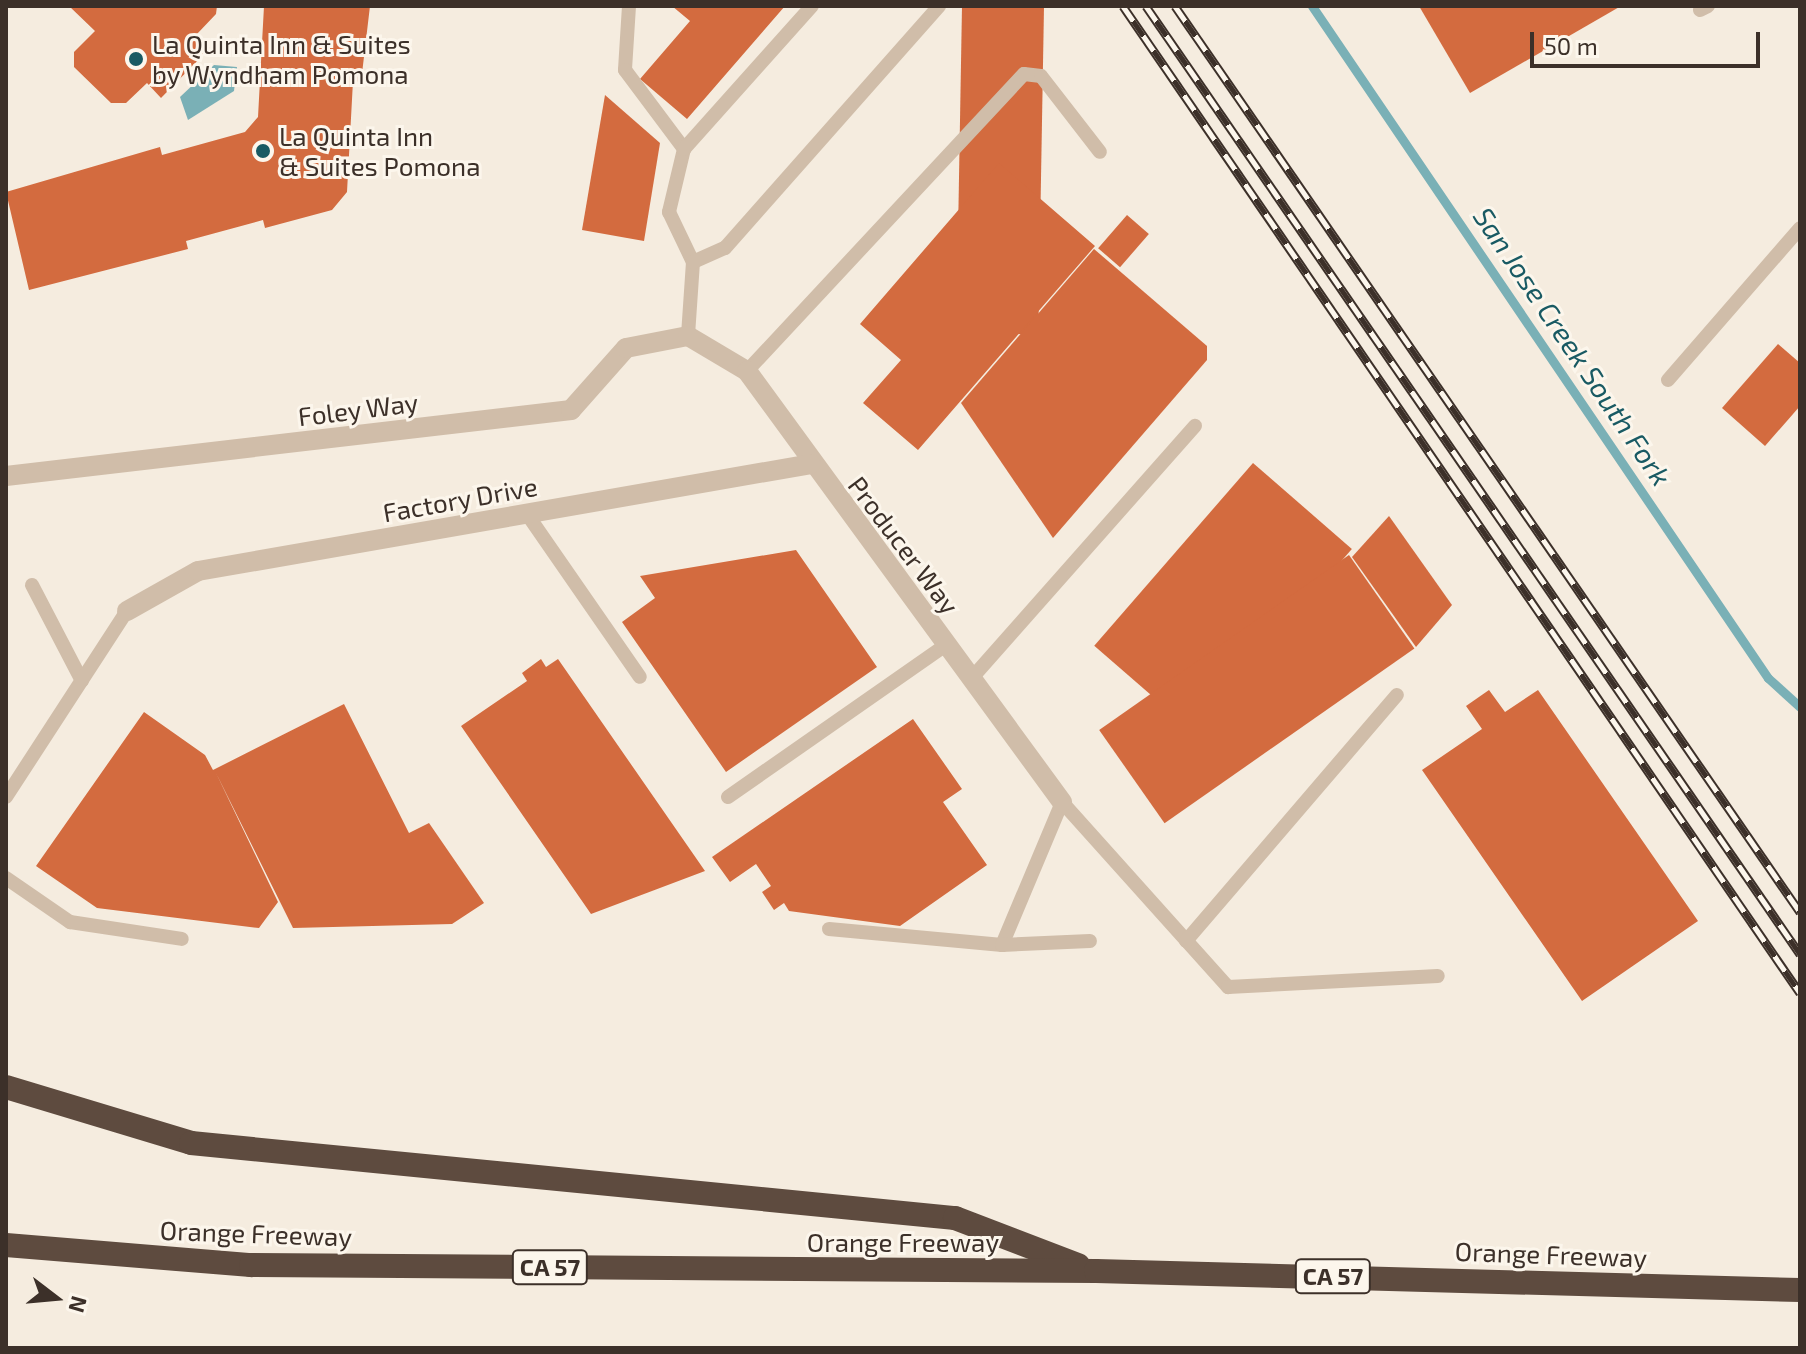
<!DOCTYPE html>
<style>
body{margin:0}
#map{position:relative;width:1806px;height:1354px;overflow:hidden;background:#f5ecdf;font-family:"Exo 2",sans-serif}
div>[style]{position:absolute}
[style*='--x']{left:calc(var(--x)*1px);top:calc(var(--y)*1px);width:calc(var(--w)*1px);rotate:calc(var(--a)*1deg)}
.water>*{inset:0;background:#7ab0b6}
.stream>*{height:9px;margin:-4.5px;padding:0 4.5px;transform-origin:4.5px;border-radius:4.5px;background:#7ab0b6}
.building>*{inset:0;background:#d36b3f;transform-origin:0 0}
.lane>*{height:14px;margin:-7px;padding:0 7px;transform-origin:7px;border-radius:7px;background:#d0bda9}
.street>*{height:20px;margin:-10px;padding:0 10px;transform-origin:10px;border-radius:10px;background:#d0bda9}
.highway>*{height:24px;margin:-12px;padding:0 12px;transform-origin:12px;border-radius:12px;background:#5e4b3f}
.rail>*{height:9px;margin-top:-4.5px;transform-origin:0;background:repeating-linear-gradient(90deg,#fcf6ec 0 18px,#3c3029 0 36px);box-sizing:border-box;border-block:2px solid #3c3029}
.dots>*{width:22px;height:22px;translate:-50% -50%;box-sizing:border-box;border:4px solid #fcf6ec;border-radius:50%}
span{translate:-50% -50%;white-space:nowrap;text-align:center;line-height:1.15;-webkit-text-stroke:6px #fcf6ec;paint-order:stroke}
.shield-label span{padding:2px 6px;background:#fcf6ec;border:2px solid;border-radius:6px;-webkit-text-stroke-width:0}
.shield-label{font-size:24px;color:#3c3029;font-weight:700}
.poi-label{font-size:26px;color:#3c3029}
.left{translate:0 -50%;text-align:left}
.street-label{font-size:26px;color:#3c3029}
.water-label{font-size:28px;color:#195a63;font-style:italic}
.frame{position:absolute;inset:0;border:8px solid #3c3029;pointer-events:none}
.north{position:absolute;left:16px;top:1258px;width:80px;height:80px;-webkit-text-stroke:6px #fcf6ec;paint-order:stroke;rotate:106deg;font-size:22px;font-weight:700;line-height:32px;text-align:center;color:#3c3029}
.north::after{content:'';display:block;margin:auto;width:28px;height:36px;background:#3c3029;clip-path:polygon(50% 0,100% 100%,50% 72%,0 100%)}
.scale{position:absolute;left:1530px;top:32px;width:230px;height:36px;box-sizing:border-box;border:4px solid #3c3029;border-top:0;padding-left:10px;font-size:24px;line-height:28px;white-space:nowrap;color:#3c3029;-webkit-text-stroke:6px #fcf6ec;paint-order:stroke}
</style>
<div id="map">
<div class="water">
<i style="clip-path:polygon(214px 65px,237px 67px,234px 91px,188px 120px,180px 97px)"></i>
</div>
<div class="stream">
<i style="--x:1312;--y:6;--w:812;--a:55.84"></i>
<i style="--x:1768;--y:678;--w:43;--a:42.2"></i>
</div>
<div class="building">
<i style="clip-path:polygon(69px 6px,217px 6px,216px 14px,197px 34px,210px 48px,161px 98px,147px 83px,126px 103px,111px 103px,74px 67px,74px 52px,95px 31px)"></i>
<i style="clip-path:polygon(264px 6px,370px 6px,361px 82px,353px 81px,347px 192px,332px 210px,265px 228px,263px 220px,186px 241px,188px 249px,29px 290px,6px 192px,160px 147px,162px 155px,245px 132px,258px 117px)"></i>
<i style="clip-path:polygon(672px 6px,785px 6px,687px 119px,640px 79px,690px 21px)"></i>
<i style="left:962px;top:6px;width:82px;height:327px;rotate:1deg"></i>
<i style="clip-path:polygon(1419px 6px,1621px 6px,1470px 93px)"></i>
<i style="clip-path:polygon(605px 95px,660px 143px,644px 241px,582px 230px)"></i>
<i style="clip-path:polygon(999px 163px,1095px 246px,918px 450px,863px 403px,901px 360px,860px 324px)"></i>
<i style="left:1127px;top:215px;width:29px;height:44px;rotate:41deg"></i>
<i style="clip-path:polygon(1094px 249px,1207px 346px,1207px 360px,1053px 538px,961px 403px)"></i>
<i style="clip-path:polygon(1778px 344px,1800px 363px,1800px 406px,1765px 446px,1722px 408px)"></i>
<i style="left:1253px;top:463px;width:131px;height:242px;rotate:41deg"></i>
<i style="clip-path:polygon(1389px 516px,1452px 605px,1416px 647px,1352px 557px)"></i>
<i style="clip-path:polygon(796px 550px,877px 667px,726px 772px,622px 622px,655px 598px,640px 576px)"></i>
<i style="left:1349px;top:555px;width:114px;height:305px;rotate:55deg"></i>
<i style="clip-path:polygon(541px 659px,546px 667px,558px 659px,705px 871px,591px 914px,461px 726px,527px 681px,522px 673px)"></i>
<i style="clip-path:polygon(1489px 690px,1505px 712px,1538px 690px,1698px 921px,1582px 1001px,1422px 770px,1482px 729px,1466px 706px)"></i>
<i style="clip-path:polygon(344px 704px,409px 833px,429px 823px,484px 903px,452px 924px,293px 928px,216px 773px,278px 902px,259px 928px,97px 908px,36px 866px,144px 712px,205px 755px,213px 770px)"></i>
<i style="clip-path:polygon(913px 719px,962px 789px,943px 802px,987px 865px,900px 926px,789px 911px,784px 903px,774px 910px,762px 892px,771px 886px,756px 864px,730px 882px,712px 857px)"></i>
</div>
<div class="lane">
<i style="--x:629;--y:6;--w:64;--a:93.6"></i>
<i style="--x:625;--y:70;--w:99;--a:53.2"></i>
<i style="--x:684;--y:149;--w:65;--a:103.4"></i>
<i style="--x:669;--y:212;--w:55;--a:64.4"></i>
<i style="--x:693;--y:262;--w:74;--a:93.9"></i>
<i style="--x:1700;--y:10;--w:9;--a:-27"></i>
<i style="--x:684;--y:149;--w:192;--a:-48.2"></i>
<i style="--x:693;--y:262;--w:35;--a:-24"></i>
<i style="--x:725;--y:248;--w:323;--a:-48.5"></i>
<i style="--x:747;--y:371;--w:406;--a:-47"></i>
<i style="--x:1024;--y:74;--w:17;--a:7"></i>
<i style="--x:1041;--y:76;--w:96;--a:52.2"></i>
<i style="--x:1668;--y:380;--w:201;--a:-49"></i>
<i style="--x:527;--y:514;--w:198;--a:55.3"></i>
<i style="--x:32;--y:585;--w:108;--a:62.5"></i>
<i style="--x:971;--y:679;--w:338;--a:-48.5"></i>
<i style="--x:6;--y:797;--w:222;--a:-57"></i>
<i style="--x:728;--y:797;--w:266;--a:-34.9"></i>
<i style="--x:6;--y:878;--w:78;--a:34.5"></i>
<i style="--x:70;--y:922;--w:113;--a:8.6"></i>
<i style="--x:829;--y:929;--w:174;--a:5.3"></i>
<i style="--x:1002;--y:945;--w:155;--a:-67.2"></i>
<i style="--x:1062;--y:802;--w:249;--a:48.1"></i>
<i style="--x:1228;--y:987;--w:210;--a:-3"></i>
<i style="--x:1186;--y:941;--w:324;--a:-49.4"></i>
<i style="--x:1002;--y:945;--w:88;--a:-2.6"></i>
</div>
<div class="street">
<i style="--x:6;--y:476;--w:569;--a:-6.66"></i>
<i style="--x:571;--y:410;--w:83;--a:-48.4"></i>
<i style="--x:626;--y:348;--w:63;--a:-11"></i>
<i style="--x:688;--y:336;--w:69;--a:30.7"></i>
<i style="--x:747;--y:371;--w:534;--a:53.84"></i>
<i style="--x:127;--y:611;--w:81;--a:-29.4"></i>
<i style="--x:198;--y:571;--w:622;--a:-9.9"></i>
</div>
<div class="highway">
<i style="--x:6;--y:1087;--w:193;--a:16.8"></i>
<i style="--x:191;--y:1143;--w:768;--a:5.61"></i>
<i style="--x:955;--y:1218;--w:132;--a:20.9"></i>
<i style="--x:6;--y:1245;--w:246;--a:4.7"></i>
<i style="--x:251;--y:1265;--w:845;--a:0.41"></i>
<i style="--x:1096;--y:1271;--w:704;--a:1.55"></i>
</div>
<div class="rail">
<i style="--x:1123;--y:6;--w:1197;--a:55.55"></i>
<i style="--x:1146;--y:6;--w:1152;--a:55.4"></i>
<i style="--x:1175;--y:6;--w:1101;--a:55.4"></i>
</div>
<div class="dots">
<i style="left:136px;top:59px;background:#195a63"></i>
<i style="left:263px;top:151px;background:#195a63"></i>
</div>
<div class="shield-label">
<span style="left:550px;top:1267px">CA 57</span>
<span style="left:1333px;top:1276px">CA 57</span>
</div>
<div class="poi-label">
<span class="left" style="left:152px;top:59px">La Quinta Inn &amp; Suites<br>by Wyndham Pomona</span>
<span class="left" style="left:279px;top:151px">La Quinta Inn<br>&amp; Suites Pomona</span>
</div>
<div class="street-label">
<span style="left:358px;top:409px;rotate:-7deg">Foley Way</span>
<span style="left:460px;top:499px;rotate:-10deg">Factory Drive</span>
<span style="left:904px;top:545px;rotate:53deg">Producer Way</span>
<span style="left:256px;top:1233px;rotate:2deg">Orange Freeway</span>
<span style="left:903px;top:1242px">Orange Freeway</span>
<span style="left:1551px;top:1254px;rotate:2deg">Orange Freeway</span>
</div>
<div class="water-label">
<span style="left:1573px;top:346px;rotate:56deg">San Jose Creek South Fork</span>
</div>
<div class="frame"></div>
<div class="north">N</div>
<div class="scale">50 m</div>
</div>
